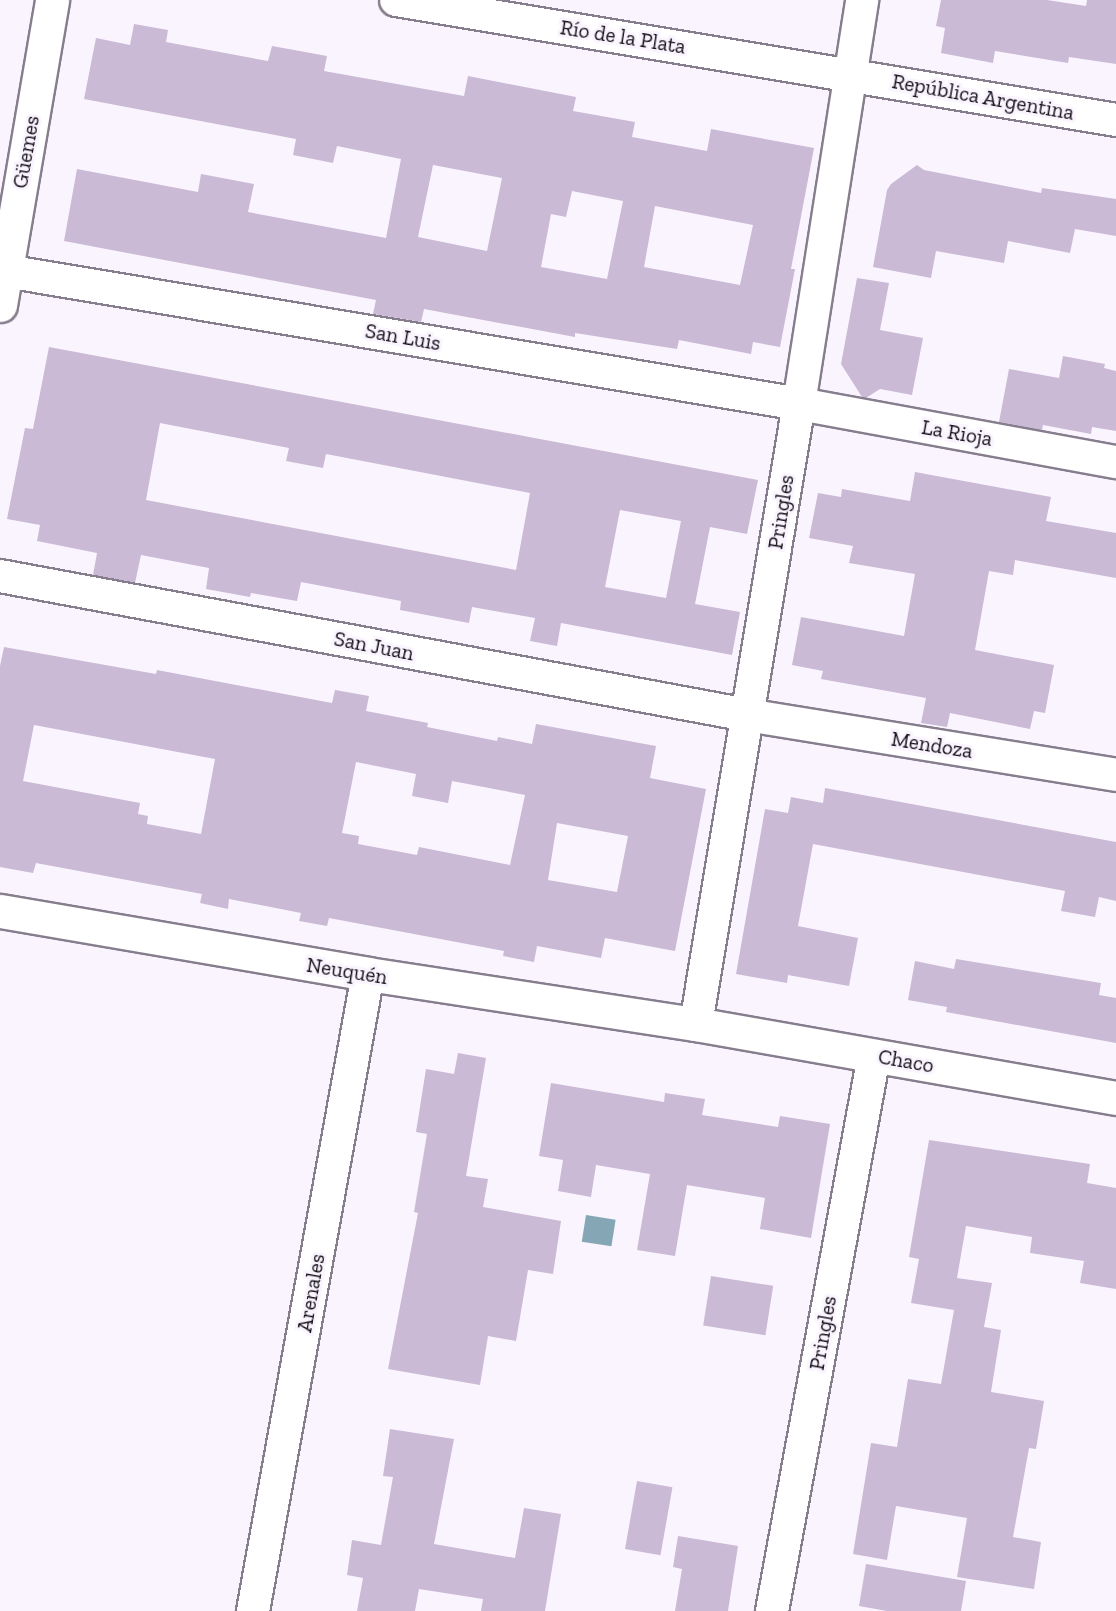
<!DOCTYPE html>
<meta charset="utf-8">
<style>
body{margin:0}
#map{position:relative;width:1116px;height:1611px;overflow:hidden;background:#faf4ff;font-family:"Zilla Slab",serif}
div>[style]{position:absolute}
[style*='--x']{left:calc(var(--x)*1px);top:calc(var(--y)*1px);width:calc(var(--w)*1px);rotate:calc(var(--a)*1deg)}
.water>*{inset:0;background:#85a6b4;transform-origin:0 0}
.building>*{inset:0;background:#cabad5;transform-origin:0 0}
.roads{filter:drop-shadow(2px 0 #867d8d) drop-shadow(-2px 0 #867d8d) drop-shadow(0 2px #867d8d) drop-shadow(0 -2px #867d8d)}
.street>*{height:32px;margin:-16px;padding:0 16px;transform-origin:16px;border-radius:16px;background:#fff}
.secondary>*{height:33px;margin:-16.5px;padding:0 16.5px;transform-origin:16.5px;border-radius:16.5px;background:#fff}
span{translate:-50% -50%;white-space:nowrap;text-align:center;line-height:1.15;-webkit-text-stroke:6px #faf4ff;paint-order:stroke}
.street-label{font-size:21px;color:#110e14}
</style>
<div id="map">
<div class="water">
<i style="left:586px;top:1215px;width:30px;height:27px;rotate:9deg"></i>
</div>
<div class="building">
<i style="clip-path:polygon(941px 0,1047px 0,1086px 6px,1087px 0,1116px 0,1116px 64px,1069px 57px,1068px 63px,995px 51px,993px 63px,941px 53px,945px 28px,936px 26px)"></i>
<i style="clip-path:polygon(evenodd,134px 24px,168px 30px,166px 42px,268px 61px,272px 46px,327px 56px,324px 71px,464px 96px,468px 76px,576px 97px,573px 111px,635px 122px,632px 137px,707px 151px,711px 129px,814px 148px,791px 269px,795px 269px,780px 347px,753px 342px,751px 354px,679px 340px,677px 349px,575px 333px,575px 337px,424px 309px,421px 322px,373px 314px,376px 300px,64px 241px,77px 169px,198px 192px,201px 174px,254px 184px,248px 212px,386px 238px,401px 159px,337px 146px,333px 163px,293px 155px,296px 139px,84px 99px,96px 38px,130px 45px,134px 24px,433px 165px,502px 178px,487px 251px,418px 237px,433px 165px,134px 24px,572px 191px,623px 201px,607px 279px,541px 267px,551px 214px,566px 217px,572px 191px,134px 24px,655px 206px,753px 225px,740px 285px,644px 267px,655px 206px)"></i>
<i style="clip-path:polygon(917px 165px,924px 170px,1041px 193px,1042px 188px,1116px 199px,1116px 236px,1075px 229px,1070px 253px,1008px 241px,1004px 263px,936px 251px,931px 278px,873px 267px,887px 190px,891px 184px)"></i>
<i style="clip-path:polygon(857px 278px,889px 283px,880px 330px,923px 338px,912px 395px,880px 389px,866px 398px,862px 397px,841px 364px)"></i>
<i style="clip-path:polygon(evenodd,49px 347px,758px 480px,747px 534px,710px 527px,695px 604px,740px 612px,732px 655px,561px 623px,557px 646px,530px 641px,535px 618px,472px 607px,469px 623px,400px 610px,401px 601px,301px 582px,297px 601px,251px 593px,250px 597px,206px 589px,209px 568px,141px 555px,135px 583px,93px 575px,97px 553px,37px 541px,40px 525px,7px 519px,25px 428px,33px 429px,49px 347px,160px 423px,289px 448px,286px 461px,323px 468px,326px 454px,530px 493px,516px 570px,146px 500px,160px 423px,49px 347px,620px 510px,681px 521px,666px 598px,605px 587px,620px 510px)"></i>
<i style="clip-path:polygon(1063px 356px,1105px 364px,1104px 368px,1116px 371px,1116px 431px,1092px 427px,1091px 434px,1043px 425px,1042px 430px,999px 422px,1009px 369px,1059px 378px)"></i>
<i style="clip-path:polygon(915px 472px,1051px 497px,1046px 521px,1116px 533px,1116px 578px,1015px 560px,1013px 575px,989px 571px,975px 650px,1054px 665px,1045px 713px,1034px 711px,1030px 729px,950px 713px,947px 727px,921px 723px,926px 698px,821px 679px,823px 671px,792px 665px,801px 617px,904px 636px,915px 574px,849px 563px,853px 546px,809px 538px,818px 493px,841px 497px,842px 489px,910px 501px)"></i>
<i style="clip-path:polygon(evenodd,4px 647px,156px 674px,157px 670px,332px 703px,335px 690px,369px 696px,366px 711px,428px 723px,427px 727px,497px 741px,498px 737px,532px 744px,536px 724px,656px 746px,650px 778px,706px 789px,675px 951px,605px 938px,601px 958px,537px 946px,534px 962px,503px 956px,504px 951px,329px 918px,327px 926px,299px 921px,301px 913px,229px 899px,228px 909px,200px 903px,202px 894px,36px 863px,33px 873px,0 867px,0 666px,4px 647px,34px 725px,215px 759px,201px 834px,147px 824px,148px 816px,138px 814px,140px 803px,23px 781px,34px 725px,4px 647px,356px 762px,416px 774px,412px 796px,448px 803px,452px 781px,525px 795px,510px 865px,419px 847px,417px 855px,358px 844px,359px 836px,342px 833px,356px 762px,4px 647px,557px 823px,628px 836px,617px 892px,548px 880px,557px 823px)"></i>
<i style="clip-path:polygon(825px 788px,1116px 842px,1116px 901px,1099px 897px,1095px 917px,1061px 911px,1065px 891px,813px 844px,798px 926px,858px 938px,849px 986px,788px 975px,787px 983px,736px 974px,765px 809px,788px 813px,791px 797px,823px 803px)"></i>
<i style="clip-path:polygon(956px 959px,1101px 983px,1099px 995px,1116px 998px,1116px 1043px,946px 1012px,947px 1007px,908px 1000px,915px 961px,954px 969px)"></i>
<i style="clip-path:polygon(458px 1053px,486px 1058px,466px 1176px,488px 1179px,483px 1207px,561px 1221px,553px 1274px,528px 1270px,516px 1341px,488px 1336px,480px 1385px,388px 1369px,418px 1213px,414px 1212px,427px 1134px,416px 1132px,426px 1069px,454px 1074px)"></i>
<i style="clip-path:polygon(551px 1083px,664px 1102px,665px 1093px,705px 1099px,702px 1115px,778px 1127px,780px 1116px,830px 1124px,811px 1238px,760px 1229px,765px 1198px,687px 1185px,675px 1256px,637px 1250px,650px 1174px,596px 1165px,591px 1197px,558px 1191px,563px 1160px,539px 1156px)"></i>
<i style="clip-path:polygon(929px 1140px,1090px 1164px,1087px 1183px,1116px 1188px,1116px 1289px,1080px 1283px,1084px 1261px,1030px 1253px,1032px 1237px,966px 1226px,957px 1278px,992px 1283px,984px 1327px,1001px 1330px,991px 1392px,1044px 1401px,1036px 1449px,1029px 1448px,1013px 1537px,1041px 1542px,1034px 1589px,957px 1577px,967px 1518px,896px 1506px,887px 1560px,853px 1554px,871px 1443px,897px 1447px,908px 1379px,941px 1384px,954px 1310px,911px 1303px,919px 1259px,909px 1257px)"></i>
<i style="left:711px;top:1276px;width:63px;height:50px;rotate:9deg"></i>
<i style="clip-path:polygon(390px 1429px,454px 1439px,434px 1544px,515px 1558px,524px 1508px,561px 1514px,545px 1611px,481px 1611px,483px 1599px,419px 1589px,415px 1611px,357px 1611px,363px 1578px,347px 1575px,352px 1540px,381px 1545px,393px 1477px,383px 1476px)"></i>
<i style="left:637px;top:1481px;width:36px;height:69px;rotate:10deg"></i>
<i style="clip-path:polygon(678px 1536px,738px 1546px,728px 1611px,675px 1611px,682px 1569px,673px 1567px)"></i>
<i style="clip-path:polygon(866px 1564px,966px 1581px,961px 1611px,887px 1611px,859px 1606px)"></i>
</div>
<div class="roads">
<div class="street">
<i style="--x:396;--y:0;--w:730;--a:9.46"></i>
<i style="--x:6;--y:271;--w:804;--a:9.52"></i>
<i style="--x:799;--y:404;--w:322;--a:10.4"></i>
<i style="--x:0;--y:576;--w:760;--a:10.54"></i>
<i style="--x:747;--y:715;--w:374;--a:9.2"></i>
<i style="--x:696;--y:1024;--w:628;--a:-80.57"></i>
<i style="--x:799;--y:404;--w:409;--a:-81.1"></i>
<i style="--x:253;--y:1611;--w:647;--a:-79.77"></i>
<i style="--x:772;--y:1611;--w:564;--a:-79.59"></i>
</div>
<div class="secondary">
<i style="--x:0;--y:305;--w:309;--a:-80.3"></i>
<i style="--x:0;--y:911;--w:373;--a:9.7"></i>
<i style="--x:368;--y:974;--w:332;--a:8.7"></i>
<i style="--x:696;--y:1024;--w:426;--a:10"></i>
</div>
</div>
<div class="street-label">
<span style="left:623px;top:37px;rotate:9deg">Río de la Plata</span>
<span style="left:983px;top:97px;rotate:10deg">República Argentina</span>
<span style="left:26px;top:152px;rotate:-80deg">Güemes</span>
<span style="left:403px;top:337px;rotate:10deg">San Luis</span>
<span style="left:957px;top:433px;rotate:10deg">La Rioja</span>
<span style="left:781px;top:512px;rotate:-81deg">Pringles</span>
<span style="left:374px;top:646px;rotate:11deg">San Juan</span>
<span style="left:932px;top:745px;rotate:9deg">Mendoza</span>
<span style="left:347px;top:971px;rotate:9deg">Neuquén</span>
<span style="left:906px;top:1061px;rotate:10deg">Chaco</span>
<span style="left:311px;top:1293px;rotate:-80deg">Arenales</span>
<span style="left:823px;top:1333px;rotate:-80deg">Pringles</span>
</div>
</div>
